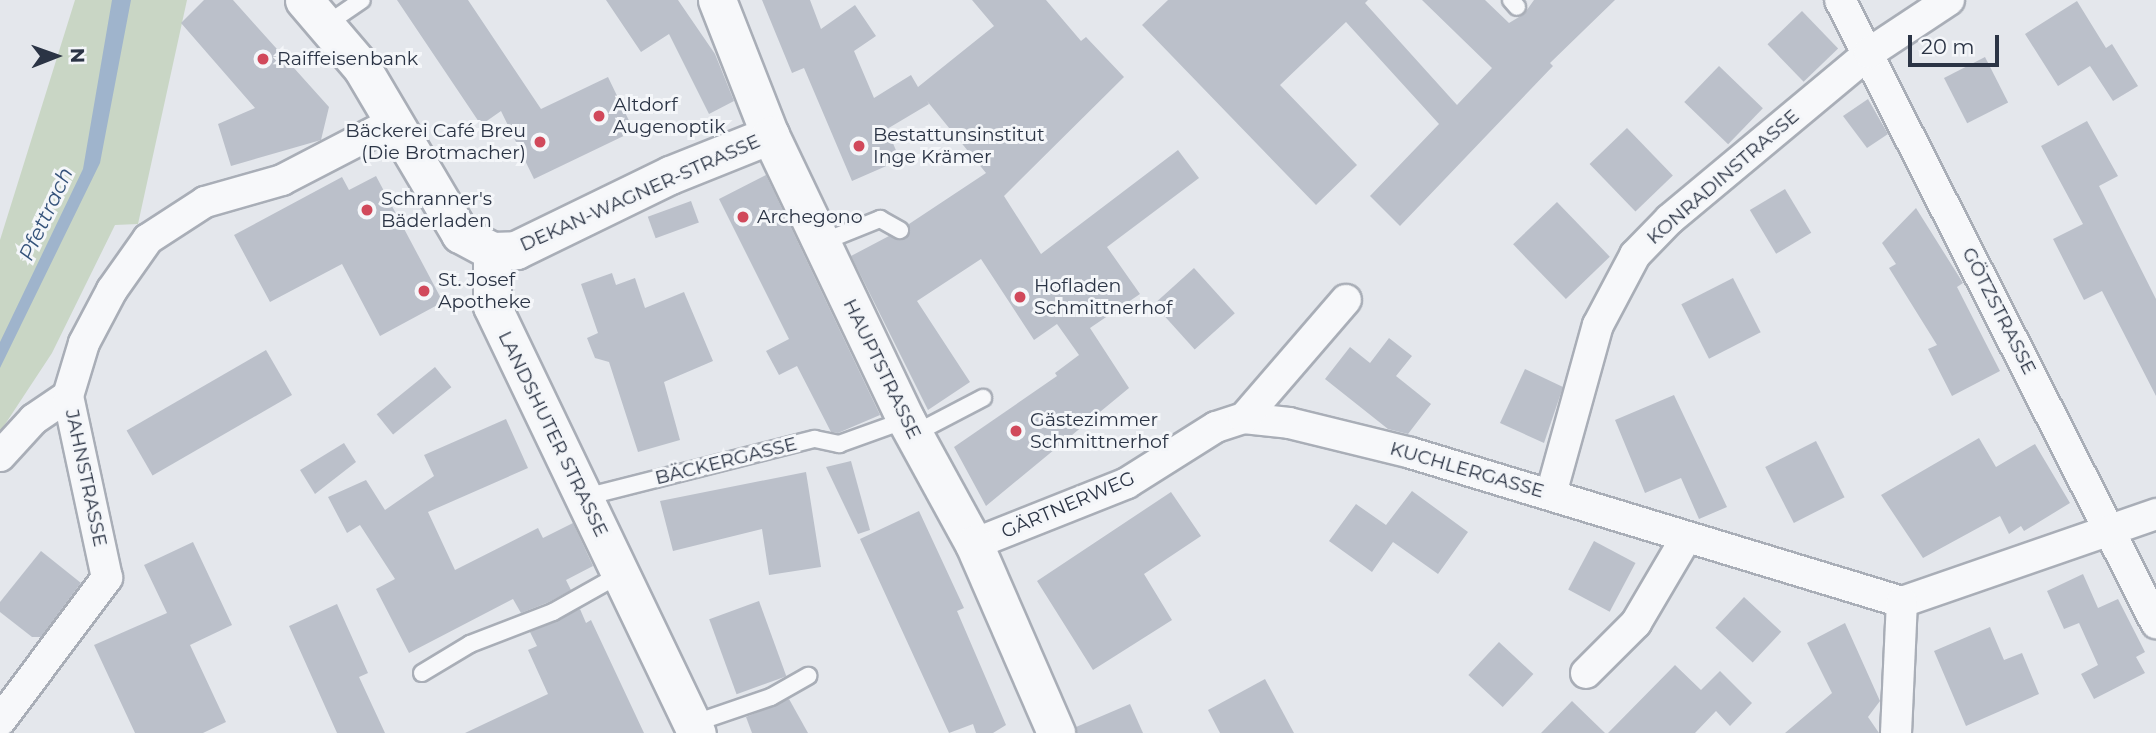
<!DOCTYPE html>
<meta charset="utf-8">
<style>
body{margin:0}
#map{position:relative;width:2156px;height:733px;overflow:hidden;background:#e4e7ec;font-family:Montserrat,sans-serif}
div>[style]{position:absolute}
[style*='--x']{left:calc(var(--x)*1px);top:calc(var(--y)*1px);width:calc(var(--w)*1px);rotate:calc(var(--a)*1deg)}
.green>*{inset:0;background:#c9d6c5}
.water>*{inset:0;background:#9fb4cc}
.building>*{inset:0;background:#bbc0ca;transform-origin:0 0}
.roads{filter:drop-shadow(2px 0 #a9aeb7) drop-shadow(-2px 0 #a9aeb7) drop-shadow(0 2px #a9aeb7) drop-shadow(0 -2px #a9aeb7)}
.service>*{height:16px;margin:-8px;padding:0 8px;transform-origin:8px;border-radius:8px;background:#f7f8fa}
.minor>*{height:30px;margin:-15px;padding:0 15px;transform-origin:15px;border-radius:15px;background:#f7f8fa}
.tertiary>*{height:37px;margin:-18.5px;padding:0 18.5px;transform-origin:18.5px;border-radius:18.5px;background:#f7f8fa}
.dots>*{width:19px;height:19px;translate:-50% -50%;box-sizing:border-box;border:4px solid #f4f6f9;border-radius:50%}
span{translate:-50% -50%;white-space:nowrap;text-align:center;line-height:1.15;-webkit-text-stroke:6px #f4f6f9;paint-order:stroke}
.poi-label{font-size:19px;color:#2b3445}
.left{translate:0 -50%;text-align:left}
.right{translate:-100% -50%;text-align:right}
.street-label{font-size:19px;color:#2b3445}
.water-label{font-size:21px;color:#34527a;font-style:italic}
.north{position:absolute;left:21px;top:21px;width:70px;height:70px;-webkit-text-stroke:5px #f4f6f9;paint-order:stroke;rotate:89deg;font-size:19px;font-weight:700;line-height:28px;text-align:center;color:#2b3445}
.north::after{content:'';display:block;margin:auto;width:24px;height:32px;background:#2b3445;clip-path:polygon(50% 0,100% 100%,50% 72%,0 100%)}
.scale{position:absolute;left:1908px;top:35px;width:91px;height:32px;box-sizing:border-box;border:4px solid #2b3445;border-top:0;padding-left:9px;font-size:21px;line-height:24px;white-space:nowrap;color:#2b3445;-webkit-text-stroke:5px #f4f6f9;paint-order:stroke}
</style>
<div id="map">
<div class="green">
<i style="clip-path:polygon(75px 0,187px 0,138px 224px,115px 225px,52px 353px,0 432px,0 240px)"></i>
</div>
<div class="water">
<i style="clip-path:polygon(112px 0,131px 0,100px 163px,0 368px,0 342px,83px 169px)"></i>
</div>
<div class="building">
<i style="clip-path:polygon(204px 0,233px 0,329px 107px,321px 140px,231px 166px,218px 124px,255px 108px,181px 23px)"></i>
<i style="clip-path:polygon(397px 0,468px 0,541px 109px,608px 77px,634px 131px,534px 179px,501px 111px,481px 125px)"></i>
<i style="clip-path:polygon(606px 0,678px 0,715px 54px,734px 101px,709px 114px,669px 34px,641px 52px)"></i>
<i style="clip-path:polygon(762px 0,810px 0,821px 29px,855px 5px,876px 36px,854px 51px,874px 98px,911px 75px,918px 87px,994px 26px,972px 0,1046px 0,1081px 41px,1086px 37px,1124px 77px,1004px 196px,1041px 254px,1178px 150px,1199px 178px,1107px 247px,1140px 294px,1090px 328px,1129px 388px,986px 506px,954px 447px,1057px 376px,1055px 373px,1079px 355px,1057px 324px,1034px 340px,981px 259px,917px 301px,970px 382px,928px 410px,851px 256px,889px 236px,906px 239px,909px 224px,986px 173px,927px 101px,929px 104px,887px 129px,900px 160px,852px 181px,804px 68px,792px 73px)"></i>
<i style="clip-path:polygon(1168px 0,1368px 0,1365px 3px,1457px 105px,1492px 68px,1422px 0,1485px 0,1509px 23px,1524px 14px,1534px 0,1615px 0,1550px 63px,1553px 66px,1400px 226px,1370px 196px,1439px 124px,1346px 22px,1280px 85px,1357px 165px,1316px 205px,1142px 25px)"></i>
<i style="clip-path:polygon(2077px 1px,2106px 48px,2112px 44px,2138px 86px,2113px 101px,2090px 66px,2058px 86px,2025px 34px)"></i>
<i style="left:1802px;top:11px;width:52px;height:48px;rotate:46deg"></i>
<i style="left:1985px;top:57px;width:51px;height:46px;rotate:63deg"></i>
<i style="left:1719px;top:66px;width:61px;height:50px;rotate:44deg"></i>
<i style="clip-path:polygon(1868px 99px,1888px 134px,1867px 148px,1843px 116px)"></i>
<i style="clip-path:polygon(2087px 121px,2118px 176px,2099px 186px,2156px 299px,2156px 396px,2102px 291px,2084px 300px,2053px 239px,2083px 224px,2041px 146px)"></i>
<i style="left:1627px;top:128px;width:66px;height:52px;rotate:46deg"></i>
<i style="clip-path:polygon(766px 175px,880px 415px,838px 433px,831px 432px,797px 366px,779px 375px,766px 351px,789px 339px,719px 199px)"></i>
<i style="clip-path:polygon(376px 176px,443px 302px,380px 336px,342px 264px,270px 302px,234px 235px,342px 177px,349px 190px)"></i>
<i style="left:1785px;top:189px;width:51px;height:41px;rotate:59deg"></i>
<i style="left:691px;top:201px;width:23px;height:46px;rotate:70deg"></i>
<i style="left:1557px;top:202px;width:76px;height:61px;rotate:46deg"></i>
<i style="clip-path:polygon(1916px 208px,1963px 283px,1957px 287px,2000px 371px,1952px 396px,1928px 349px,1937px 345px,1889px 268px,1896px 264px,1882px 243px)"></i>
<i style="left:1194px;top:268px;width:61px;height:54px;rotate:48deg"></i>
<i style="clip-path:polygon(612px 273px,616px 285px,635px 278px,645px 308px,684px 292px,713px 361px,664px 382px,680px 440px,638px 452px,609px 362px,595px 358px,587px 338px,598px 333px,581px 284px)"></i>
<i style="left:1733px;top:278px;width:61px;height:58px;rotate:63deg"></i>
<i style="clip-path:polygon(1389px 338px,1412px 356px,1396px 376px,1431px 404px,1408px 434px,1388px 429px,1325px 379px,1350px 347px,1370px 363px)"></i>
<i style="left:266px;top:350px;width:52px;height:161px;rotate:60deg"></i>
<i style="left:435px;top:367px;width:26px;height:75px;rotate:51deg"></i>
<i style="clip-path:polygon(1525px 369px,1563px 387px,1544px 443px,1500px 423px)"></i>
<i style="clip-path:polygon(1674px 395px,1727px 507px,1699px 519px,1681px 478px,1645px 493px,1615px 420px)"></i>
<i style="clip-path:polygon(506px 419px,528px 468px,428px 512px,455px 570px,538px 528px,543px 538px,573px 523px,593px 566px,566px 580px,571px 590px,549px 602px,521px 613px,513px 599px,409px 653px,376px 589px,395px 579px,360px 525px,347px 533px,328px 497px,366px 480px,385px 510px,434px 476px,424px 455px)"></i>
<i style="clip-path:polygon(1979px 438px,1996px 467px,2035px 444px,2070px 503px,2024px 531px,2021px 526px,2009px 534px,2000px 516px,1923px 558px,1881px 495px)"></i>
<i style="left:1816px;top:441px;width:63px;height:57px;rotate:63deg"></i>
<i style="clip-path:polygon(344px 443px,356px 462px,315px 494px,300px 470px)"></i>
<i style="clip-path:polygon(851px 461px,870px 530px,858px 534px,826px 467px)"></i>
<i style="clip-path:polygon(806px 472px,821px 567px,769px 575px,762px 529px,673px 551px,660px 501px)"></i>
<i style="clip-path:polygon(1412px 491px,1468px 532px,1438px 574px,1393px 542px,1372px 572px,1329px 541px,1356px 504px,1386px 525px)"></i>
<i style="clip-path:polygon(1171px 492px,1201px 536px,1144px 574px,1172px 620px,1093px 670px,1037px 581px)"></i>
<i style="clip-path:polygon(919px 511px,964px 608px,957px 611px,1006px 725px,993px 733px,976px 733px,973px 724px,949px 733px,860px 539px)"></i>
<i style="left:1594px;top:541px;width:47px;height:55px;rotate:28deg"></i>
<i style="clip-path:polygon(193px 542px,232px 625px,190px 645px,226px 722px,203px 733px,135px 733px,94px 645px,167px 613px,144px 565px)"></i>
<i style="clip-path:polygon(41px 551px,81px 583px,41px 637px,32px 637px,0 612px,0 602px)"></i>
<i style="clip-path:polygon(2083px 574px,2098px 608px,2118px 599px,2145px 652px,2136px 657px,2145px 673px,2094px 699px,2081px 674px,2098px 665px,2079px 623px,2064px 629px,2047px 591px)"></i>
<i style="left:1744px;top:597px;width:51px;height:42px;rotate:43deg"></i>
<i style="left:759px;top:601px;width:80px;height:53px;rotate:70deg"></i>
<i style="clip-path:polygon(337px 604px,368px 673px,359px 677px,385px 733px,337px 733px,289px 626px)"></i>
<i style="clip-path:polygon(580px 609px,586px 623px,591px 620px,644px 733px,465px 733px,548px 694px,528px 650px,537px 646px,530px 632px)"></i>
<i style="clip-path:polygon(1845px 623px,1880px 701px,1868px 717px,1879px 733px,1785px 733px,1832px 693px,1807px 643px)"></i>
<i style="clip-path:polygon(1990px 627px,2004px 660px,2022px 653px,2039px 694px,1966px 726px,1934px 651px)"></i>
<i style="left:1499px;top:642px;width:47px;height:45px;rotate:43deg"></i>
<i style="clip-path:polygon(1675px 665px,1701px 690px,1720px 671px,1752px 703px,1730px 726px,1716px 711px,1695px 733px,1608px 733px)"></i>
<i style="clip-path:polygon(1265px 679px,1294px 733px,1220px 733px,1208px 710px)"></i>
<i style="clip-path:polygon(789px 699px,808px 733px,752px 733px,746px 717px)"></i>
<i style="clip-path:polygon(1572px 701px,1605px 733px,1541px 733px)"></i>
<i style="clip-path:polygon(1130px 704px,1143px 733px,1077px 733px,1076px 727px)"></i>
</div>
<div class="roads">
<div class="service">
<i style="--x:1511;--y:0;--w:9;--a:49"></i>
<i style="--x:327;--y:24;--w:42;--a:-34.4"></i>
<i style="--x:820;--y:243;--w:65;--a:-21.8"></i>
<i style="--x:880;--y:219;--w:23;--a:29"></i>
<i style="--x:914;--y:434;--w:78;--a:-27.6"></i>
<i style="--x:585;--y:497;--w:237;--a:-14.2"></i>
<i style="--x:815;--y:439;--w:25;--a:12"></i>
<i style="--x:839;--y:444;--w:71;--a:-19.7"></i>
<i style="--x:422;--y:673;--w:56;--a:-31.1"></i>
<i style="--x:470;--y:644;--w:89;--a:-21.1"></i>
<i style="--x:553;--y:612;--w:76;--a:-29.3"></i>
<i style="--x:692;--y:724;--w:83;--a:-18.9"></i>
<i style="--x:771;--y:697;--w:43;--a:-29.6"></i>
</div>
<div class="minor">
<i style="--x:1840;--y:0;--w:699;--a:63.1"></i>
<i style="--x:1244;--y:418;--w:45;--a:6.3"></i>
<i style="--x:1289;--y:423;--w:126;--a:13.8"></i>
<i style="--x:1411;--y:453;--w:513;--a:16.88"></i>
<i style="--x:1902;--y:602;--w:269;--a:-19.1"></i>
<i style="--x:0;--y:456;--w:50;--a:-47.4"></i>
<i style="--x:34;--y:419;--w:41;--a:-34.1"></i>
<i style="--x:1551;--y:494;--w:175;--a:-74.5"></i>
<i style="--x:1598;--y:325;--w:79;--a:-62.1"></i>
<i style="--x:1635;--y:255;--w:50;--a:-45.8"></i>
<i style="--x:1670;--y:219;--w:259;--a:-39.8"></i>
<i style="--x:1869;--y:53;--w:96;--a:-33.5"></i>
<i style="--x:974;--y:544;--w:165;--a:-21.7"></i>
<i style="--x:1127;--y:483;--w:105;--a:-32.2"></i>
<i style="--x:1216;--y:427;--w:29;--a:-18"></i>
<i style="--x:1244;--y:418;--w:156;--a:-49.2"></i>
<i style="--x:1586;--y:673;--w:71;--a:-45"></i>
<i style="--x:1636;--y:623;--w:99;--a:-59.5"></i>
<i style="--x:0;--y:721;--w:179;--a:-53.2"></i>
<i style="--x:107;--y:578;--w:186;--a:-102.1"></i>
<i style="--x:68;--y:396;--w:55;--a:-73.2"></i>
<i style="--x:84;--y:343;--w:60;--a:-62.2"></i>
<i style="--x:112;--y:290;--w:62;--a:-54.8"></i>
<i style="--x:148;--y:239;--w:68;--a:-33"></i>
<i style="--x:205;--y:202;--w:80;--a:-15.9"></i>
<i style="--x:282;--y:180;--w:124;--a:-27.4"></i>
<i style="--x:1896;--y:733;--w:131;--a:-87.4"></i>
</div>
<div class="tertiary">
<i style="--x:304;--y:0;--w:89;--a:49.5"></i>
<i style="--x:362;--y:68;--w:193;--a:59.4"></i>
<i style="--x:460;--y:234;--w:36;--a:28"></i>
<i style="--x:492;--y:251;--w:24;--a:-2"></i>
<i style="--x:516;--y:250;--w:171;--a:-26"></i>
<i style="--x:670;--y:175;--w:108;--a:-21.8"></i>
<i style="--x:717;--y:0;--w:145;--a:68.6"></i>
<i style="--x:770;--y:135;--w:316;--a:64.5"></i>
<i style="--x:906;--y:420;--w:141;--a:61.3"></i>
<i style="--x:974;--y:544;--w:206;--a:66.5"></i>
<i style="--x:492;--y:251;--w:55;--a:90"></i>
<i style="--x:492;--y:306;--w:474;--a:64.4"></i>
</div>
</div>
<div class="dots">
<i style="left:263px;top:59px;background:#d1495b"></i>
<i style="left:599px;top:116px;background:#d1495b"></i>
<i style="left:540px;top:142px;background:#d1495b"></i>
<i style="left:859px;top:146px;background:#d1495b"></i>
<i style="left:367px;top:210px;background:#d1495b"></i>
<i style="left:743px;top:217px;background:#d1495b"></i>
<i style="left:424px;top:291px;background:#d1495b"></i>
<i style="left:1020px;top:297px;background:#d1495b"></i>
<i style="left:1016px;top:431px;background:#d1495b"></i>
</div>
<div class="poi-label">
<span class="left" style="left:277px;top:59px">Raiffeisenbank</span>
<span class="left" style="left:613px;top:116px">Altdorf<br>Augenoptik</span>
<span class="right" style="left:526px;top:142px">Bäckerei Café Breu<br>(Die Brotmacher)</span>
<span class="left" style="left:873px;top:146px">Bestattunsinstitut<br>Inge Krämer</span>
<span class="left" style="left:381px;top:210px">Schranner's<br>Bäderladen</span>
<span class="left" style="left:757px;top:217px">Archegono</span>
<span class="left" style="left:438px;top:291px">St. Josef<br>Apotheke</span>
<span class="left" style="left:1034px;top:297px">Hofladen<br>Schmittnerhof</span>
<span class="left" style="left:1030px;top:431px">Gästezimmer<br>Schmittnerhof</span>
</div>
<div class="street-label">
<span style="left:1723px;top:177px;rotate:-41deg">KONRADINSTRASSE</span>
<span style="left:640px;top:193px;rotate:-24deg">DEKAN-WAGNER-STRASSE</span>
<span style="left:1999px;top:311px;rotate:63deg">GÖTZSTRASSE</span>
<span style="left:882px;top:369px;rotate:64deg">HAUPTSTRASSE</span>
<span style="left:553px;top:434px;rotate:64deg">LANDSHUTER STRASSE</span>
<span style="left:726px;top:461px;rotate:-14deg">BÄCKERGASSE</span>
<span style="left:1467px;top:470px;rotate:16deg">KUCHLERGASSE</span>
<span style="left:86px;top:478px;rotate:78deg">JAHNSTRASSE</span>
<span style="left:1068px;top:505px;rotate:-23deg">GÄRTNERWEG</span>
</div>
<div class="water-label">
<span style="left:46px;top:214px;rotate:-65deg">Pfettrach</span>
</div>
<div class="north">N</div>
<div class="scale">20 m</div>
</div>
